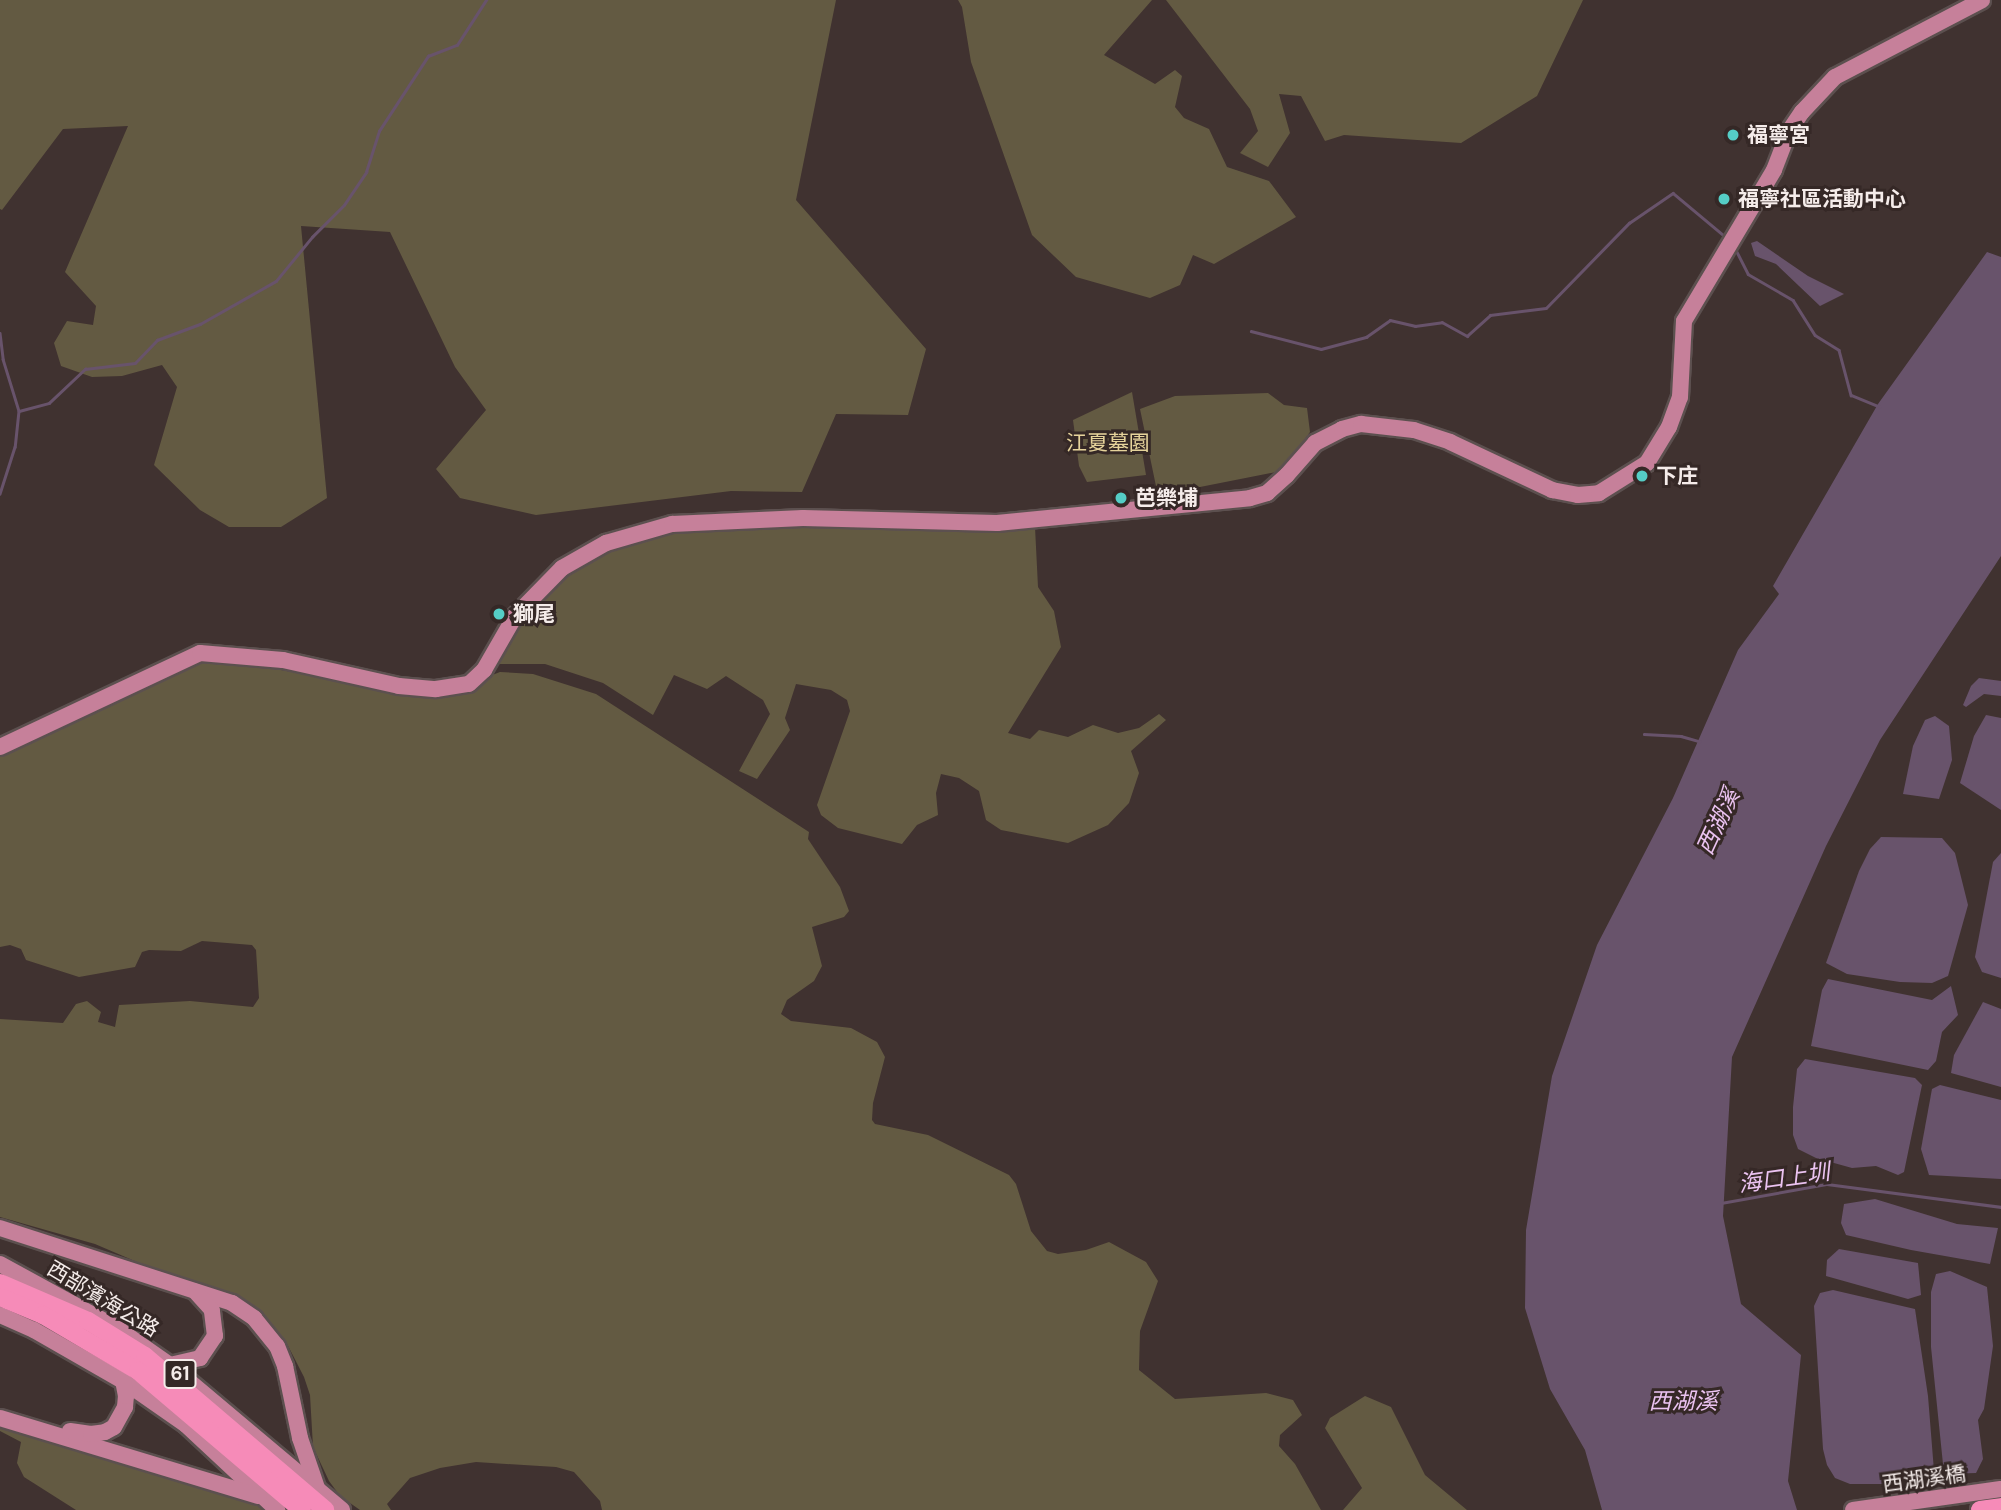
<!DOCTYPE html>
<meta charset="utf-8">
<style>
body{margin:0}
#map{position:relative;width:2001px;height:1510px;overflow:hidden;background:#403230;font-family:"DM Sans","Noto Sans TC",sans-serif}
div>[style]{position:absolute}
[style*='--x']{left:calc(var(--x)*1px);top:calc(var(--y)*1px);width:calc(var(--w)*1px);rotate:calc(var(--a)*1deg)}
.green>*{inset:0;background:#635a42}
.water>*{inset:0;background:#68536b}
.stream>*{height:2.5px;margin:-1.25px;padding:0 1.25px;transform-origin:1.25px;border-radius:1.25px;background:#68536b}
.roads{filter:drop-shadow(2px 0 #5c504f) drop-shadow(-2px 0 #5c504f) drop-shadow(0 2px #5c504f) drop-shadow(0 -2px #5c504f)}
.major>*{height:16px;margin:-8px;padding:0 8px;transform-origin:8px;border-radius:8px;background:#c6809a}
.highway>*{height:18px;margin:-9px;padding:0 9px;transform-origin:9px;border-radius:9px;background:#f68bb8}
.dots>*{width:19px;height:19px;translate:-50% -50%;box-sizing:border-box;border:4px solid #352826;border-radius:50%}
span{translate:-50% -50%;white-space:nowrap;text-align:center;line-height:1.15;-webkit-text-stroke:6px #352826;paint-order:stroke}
.shield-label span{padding:2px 5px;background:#352826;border:2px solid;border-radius:5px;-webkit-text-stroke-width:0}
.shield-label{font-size:19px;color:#f5ecea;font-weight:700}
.poi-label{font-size:21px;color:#f5ecea;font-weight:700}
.left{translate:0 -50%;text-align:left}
.park-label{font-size:21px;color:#e6d39b}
.street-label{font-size:21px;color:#f5ecea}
.water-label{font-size:23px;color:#ebc3f1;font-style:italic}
</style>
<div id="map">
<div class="green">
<i style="clip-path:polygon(0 0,836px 0,796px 200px,926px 349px,908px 415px,836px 414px,802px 492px,731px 491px,536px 515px,460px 498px,436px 469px,486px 410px,455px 367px,390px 232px,301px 226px,327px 498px,281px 527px,229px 527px,200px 510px,154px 465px,177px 387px,162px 365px,122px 376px,92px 377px,61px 366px,54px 343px,67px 321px,93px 325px,96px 306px,65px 272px,128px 126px,63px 129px,2px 210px,0 209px)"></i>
<i style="clip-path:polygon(958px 0,1152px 0,1104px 55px,1155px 84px,1175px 70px,1182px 76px,1175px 107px,1184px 118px,1209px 129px,1227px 167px,1269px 181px,1296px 217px,1214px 264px,1193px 255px,1180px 285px,1150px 298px,1076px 277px,1032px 235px,971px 62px,962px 7px)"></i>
<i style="clip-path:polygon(1166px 0,1583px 0,1537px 96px,1461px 143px,1344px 135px,1325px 141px,1301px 96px,1279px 94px,1290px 133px,1268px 167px,1240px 153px,1258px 131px,1250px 109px)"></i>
<i style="clip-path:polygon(1132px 392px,1146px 475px,1087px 482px,1079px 466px,1073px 420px)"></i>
<i style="clip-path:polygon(1268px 393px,1284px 405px,1307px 408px,1310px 432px,1292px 457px,1276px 472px,1200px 487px,1157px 491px,1140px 409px,1175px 396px)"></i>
<i style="clip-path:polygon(824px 523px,1035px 527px,1038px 587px,1054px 611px,1061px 647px,1008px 733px,1030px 739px,1039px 730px,1068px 737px,1093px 725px,1118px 733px,1139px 728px,1159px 714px,1166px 720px,1131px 751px,1139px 773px,1129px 803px,1108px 825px,1068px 843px,1001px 830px,986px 820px,979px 791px,959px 778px,941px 774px,936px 793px,938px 815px,917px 825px,902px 844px,838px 828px,821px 815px,817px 805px,850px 711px,847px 700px,831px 690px,796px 684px,785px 718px,790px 730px,757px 779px,739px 771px,770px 714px,763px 700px,726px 676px,707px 689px,674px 675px,653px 715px,603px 683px,545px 664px,496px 664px,519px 607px,564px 566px,657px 534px)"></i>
<i style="clip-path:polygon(212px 658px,429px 696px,438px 696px,500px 672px,533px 674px,596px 694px,809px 832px,808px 839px,840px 887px,849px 911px,844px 917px,812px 927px,822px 966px,814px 981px,787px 1000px,781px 1014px,791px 1021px,851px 1028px,877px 1042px,885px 1057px,873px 1103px,872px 1120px,875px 1124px,928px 1135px,1009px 1175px,1016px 1184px,1031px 1231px,1047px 1251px,1058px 1254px,1086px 1250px,1109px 1242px,1146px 1262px,1158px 1281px,1140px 1331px,1139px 1370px,1175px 1399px,1266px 1393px,1293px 1400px,1302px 1415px,1280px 1435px,1279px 1446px,1295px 1464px,1321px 1510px,602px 1510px,600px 1501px,574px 1472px,556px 1467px,476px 1462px,440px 1468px,410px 1478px,387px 1504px,391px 1510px,360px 1510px,340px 1496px,329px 1481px,313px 1447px,310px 1395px,304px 1377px,286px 1342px,266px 1317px,208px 1286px,158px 1271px,95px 1244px,0 1217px,0 1019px,63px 1023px,76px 1004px,87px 1001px,101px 1012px,98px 1022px,115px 1027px,119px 1005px,190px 1001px,253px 1007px,259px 998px,256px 950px,252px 945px,202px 941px,181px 951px,149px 950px,142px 952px,135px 967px,79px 977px,26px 960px,21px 949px,10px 945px,0 947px,0 752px,187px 661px)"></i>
<i style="clip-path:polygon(1365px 1396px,1391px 1407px,1425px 1475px,1467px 1510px,1343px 1510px,1362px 1488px,1325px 1428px,1330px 1418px)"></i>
<i style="clip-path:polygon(0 1420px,250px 1500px,269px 1510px,76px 1510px,24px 1477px,17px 1463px,21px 1442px,0 1431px)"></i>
</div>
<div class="water">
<i style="clip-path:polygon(1757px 241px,1808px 276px,1844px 294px,1820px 306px,1776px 264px,1755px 256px,1751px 243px)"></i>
<i style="clip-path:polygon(1987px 252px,2001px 257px,2001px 556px,1880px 740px,1826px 846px,1732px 1057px,1723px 1216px,1741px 1304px,1801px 1355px,1788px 1481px,1797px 1510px,1602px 1510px,1585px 1450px,1550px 1389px,1525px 1308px,1526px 1230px,1552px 1076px,1597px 945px,1673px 798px,1738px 650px,1779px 594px,1773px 586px,1878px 404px)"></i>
<i style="clip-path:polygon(1979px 678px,2001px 681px,2001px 696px,1984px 694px,1966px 707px,1963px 705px,1971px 686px)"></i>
<i style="clip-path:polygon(1986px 715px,2001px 718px,2001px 810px,1960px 783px,1974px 736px)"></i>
<i style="clip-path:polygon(1935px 716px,1949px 726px,1952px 760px,1939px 799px,1903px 794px,1913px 746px,1925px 720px)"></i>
<i style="clip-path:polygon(1881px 837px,1942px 838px,1955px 853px,1968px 905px,1948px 976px,1932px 983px,1900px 982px,1847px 974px,1826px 963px,1859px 871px,1870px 849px)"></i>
<i style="clip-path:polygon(2001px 853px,2001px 978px,1982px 972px,1975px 957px,1993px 862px)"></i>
<i style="clip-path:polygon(1828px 979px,1932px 1000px,1951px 986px,1958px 1015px,1942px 1032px,1936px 1061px,1928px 1070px,1811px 1046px,1822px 990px)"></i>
<i style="clip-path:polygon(1983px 1002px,2001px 1009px,2001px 1087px,1951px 1073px,1954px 1055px)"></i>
<i style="clip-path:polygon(1805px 1059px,1915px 1078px,1922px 1085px,1904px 1172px,1898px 1175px,1876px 1166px,1852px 1168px,1816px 1158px,1798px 1149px,1793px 1135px,1793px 1107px,1797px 1069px)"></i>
<i style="clip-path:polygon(1940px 1085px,2001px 1100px,2001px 1179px,1929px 1175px,1921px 1149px,1932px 1089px)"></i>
<i style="clip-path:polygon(1875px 1199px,1957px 1224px,1998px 1228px,1990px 1264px,1911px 1250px,1846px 1235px,1841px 1223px,1844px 1204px)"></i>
<i style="clip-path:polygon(1839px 1249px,1918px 1263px,1921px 1295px,1908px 1299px,1826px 1276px,1827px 1260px)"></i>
<i style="clip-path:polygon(1950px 1271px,1987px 1287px,1993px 1346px,1984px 1409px,1978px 1420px,1983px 1459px,1976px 1473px,1944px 1474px,1931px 1347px,1931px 1292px,1936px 1274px)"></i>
<i style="clip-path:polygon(1833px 1290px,1915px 1309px,1928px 1396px,1934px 1471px,1927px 1476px,1893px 1478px,1883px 1484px,1850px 1484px,1835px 1478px,1827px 1465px,1823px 1449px,1814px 1306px,1820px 1293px)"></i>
</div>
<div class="stream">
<i style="--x:1735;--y:248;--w:29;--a:63"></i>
<i style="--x:1748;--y:274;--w:52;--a:30"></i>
<i style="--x:1793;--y:300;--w:41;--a:57.8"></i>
<i style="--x:1815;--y:335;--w:28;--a:32"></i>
<i style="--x:1839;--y:350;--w:47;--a:75.1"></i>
<i style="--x:1851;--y:395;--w:31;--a:22"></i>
<i style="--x:1251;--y:331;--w:72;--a:14.4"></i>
<i style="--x:1321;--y:349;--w:47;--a:-14.9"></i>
<i style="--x:1366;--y:337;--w:29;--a:-35"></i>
<i style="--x:1390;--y:320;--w:26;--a:13"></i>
<i style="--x:1415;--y:326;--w:27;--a:-8"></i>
<i style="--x:1442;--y:322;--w:29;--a:29"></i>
<i style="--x:1467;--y:336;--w:31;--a:-42"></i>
<i style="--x:1490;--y:315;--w:56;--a:-7.1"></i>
<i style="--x:1546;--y:308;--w:119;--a:-45.7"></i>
<i style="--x:1629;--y:223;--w:53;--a:-34.3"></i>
<i style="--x:1673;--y:193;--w:70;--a:39.8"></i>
<i style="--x:0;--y:333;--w:26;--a:83"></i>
<i style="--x:3;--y:359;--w:54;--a:72.9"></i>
<i style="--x:19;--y:411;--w:36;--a:96"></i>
<i style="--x:15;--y:447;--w:49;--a:107.7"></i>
<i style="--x:19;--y:411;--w:31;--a:-15"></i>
<i style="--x:49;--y:403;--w:50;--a:-43.4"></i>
<i style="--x:85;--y:369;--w:50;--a:-6.8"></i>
<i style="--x:135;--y:363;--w:32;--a:-46"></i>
<i style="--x:157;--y:340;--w:46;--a:-20.4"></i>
<i style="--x:200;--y:324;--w:87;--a:-29.5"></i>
<i style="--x:276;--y:281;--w:57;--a:-50.7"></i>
<i style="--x:312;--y:237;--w:45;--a:-45"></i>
<i style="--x:344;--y:205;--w:40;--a:-56"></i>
<i style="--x:366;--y:172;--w:43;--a:-72.4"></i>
<i style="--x:379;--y:131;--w:90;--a:-56.8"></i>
<i style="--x:428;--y:56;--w:31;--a:-21"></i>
<i style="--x:457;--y:45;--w:54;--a:-57.2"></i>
<i style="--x:1644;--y:734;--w:37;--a:3"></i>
<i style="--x:1681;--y:736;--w:19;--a:16"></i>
<i style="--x:1721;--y:1203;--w:108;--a:-10.2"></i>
<i style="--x:1827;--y:1184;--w:176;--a:7.5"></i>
</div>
<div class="roads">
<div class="major">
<i style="--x:0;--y:747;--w:221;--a:-25.2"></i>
<i style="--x:200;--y:653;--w:83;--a:4.8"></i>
<i style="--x:283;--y:660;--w:119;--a:12.6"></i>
<i style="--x:399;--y:686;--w:37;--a:5"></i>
<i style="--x:436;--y:689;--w:33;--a:-9"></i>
<i style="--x:469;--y:684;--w:21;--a:-43"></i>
<i style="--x:484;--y:670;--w:62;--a:-60.1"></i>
<i style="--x:515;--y:616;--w:67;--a:-45.6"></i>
<i style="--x:562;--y:568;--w:51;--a:-29.6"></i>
<i style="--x:606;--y:543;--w:69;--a:-16.1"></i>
<i style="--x:672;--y:524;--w:131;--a:-2.6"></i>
<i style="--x:803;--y:518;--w:194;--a:1.5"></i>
<i style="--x:997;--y:523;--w:254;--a:-5.6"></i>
<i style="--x:1250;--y:498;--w:18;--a:-16"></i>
<i style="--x:1267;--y:493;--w:27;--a:-42"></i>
<i style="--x:1287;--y:475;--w:43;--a:-48.8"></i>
<i style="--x:1315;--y:443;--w:30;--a:-27"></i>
<i style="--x:1342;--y:429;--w:20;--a:-15"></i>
<i style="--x:1361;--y:424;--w:53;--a:6.5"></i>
<i style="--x:1414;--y:430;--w:38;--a:18"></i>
<i style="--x:1450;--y:442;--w:113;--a:25.2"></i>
<i style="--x:1552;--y:490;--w:26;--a:11"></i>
<i style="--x:1578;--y:495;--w:21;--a:-5"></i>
<i style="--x:1599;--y:493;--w:57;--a:-32"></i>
<i style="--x:1647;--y:463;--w:42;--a:-58.6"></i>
<i style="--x:1669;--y:427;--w:32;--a:-70"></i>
<i style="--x:1680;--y:397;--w:76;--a:-87"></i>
<i style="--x:1684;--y:321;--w:176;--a:-59.2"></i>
<i style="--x:1774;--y:170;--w:42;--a:-69"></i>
<i style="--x:1789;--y:131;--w:23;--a:-56"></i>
<i style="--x:1802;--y:112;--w:48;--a:-46.7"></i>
<i style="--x:1835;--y:77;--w:166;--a:-27.6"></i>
<i style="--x:0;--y:1228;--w:244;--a:17.9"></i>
<i style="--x:232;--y:1303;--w:27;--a:34"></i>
<i style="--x:254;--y:1318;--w:36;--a:51"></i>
<i style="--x:277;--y:1346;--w:22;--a:68"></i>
<i style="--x:285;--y:1366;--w:74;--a:78.2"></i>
<i style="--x:300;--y:1438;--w:53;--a:71.2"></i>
<i style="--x:0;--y:1264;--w:133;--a:28.7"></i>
<i style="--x:117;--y:1328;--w:65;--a:34.9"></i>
<i style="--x:170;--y:1365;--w:225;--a:40.1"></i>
<i style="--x:0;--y:1315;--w:37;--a:24"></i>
<i style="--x:34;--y:1330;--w:103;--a:29.8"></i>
<i style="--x:123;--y:1381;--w:77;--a:34.9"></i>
<i style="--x:186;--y:1425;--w:125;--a:43"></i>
<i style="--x:170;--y:1365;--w:31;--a:-13"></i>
<i style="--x:200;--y:1358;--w:27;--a:-56"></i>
<i style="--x:215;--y:1336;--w:26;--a:-97"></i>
<i style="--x:212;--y:1310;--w:25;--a:-132"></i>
<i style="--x:0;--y:1418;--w:270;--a:16.8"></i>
<i style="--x:70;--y:1431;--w:21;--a:8"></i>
<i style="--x:91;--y:1434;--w:14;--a:-8"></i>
<i style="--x:105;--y:1432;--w:10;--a:-29"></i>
<i style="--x:114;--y:1427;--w:23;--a:-61"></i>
<i style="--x:125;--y:1407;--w:11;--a:-85"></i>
<i style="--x:126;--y:1396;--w:15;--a:-101"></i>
<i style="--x:1853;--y:1510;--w:149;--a:-8.1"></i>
</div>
<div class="highway">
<i style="--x:0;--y:1283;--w:96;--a:23.4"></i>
<i style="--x:88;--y:1321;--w:67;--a:31.6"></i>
<i style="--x:145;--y:1356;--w:237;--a:40.5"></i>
<i style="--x:0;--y:1297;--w:47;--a:22.7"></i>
<i style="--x:43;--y:1315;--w:110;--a:30.5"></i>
<i style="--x:138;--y:1371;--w:215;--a:40.3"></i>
<i style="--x:1980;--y:1510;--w:21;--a:-8"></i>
</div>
</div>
<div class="dots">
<i style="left:1733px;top:135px;background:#55cdc6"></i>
<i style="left:1724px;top:199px;background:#55cdc6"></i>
<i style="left:1642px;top:476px;background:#55cdc6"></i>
<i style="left:1121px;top:498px;background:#55cdc6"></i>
<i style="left:499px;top:614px;background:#55cdc6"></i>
</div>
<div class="shield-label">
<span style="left:180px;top:1374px">61</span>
</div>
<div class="poi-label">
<span class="left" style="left:1747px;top:135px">福寧宮</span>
<span class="left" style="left:1738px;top:199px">福寧社區活動中心</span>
<span class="left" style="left:1656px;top:476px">下庄</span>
<span class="left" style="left:1135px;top:498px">芭樂埔</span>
<span class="left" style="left:513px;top:614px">獅尾</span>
</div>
<div class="park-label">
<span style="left:1108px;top:443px">江夏墓園</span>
</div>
<div class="street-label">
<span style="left:103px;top:1299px;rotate:31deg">西部濱海公路</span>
<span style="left:1924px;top:1479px;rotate:-8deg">西湖溪橋</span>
</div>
<div class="water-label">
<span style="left:1718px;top:822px;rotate:-65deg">西湖溪</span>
<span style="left:1784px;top:1178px;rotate:-8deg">海口上圳</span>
<span style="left:1683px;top:1401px">西湖溪</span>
</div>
</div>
